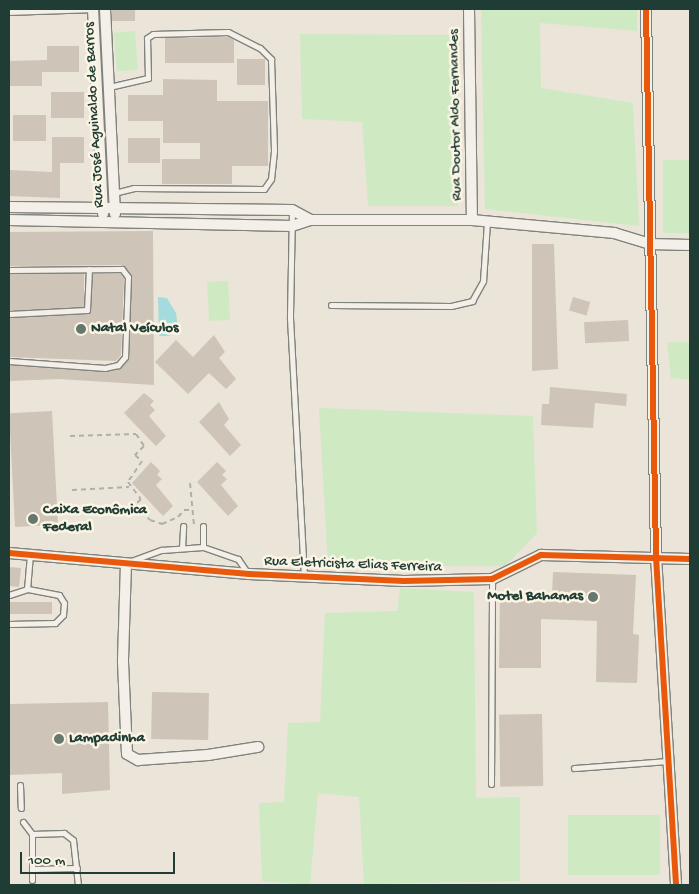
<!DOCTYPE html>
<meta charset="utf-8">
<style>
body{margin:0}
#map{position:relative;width:699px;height:894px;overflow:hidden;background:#ebe4d9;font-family:"Gochi Hand",sans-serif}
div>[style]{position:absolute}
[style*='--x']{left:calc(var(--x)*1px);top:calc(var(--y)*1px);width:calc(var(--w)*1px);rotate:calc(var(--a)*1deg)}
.green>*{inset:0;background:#cfeac2;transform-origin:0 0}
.water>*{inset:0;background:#a4dbdc}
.building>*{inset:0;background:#cec4b7;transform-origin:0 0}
.path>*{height:2px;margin-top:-1px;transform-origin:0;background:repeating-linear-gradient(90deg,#afb0aa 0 5px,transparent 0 9px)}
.roads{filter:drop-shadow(1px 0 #80837c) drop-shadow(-1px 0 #80837c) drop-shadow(0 1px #80837c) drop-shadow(0 -1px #80837c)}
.service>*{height:5px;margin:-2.5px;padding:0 2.5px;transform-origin:2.5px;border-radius:2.5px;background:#f4f0e9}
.minor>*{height:10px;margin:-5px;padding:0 5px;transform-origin:5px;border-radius:5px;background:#f4f0e9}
.cycleway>*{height:6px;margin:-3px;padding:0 3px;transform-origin:3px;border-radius:3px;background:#e8590c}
.dots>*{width:14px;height:14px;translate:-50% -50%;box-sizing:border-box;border:2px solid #fcf5e5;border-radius:50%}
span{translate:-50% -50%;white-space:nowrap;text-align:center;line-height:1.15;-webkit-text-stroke:5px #fcf5e5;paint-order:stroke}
.street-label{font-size:15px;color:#1f3d34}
.poi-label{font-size:15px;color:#1f3d34;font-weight:700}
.left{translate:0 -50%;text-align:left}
.right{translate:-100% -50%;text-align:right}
.frame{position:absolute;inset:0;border:10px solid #1f3d34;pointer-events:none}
.scale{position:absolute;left:20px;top:852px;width:155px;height:22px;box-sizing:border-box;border:2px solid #1f3d34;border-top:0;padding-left:6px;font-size:15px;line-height:18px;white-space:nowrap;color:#1f3d34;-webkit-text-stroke:4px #fcf5e5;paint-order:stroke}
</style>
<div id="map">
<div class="green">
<i style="clip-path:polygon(481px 9px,637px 9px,637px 31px,540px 23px,541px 88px,633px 103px,639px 226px,485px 209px)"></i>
<i style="left:135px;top:31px;width:39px;height:21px;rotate:86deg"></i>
<i style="clip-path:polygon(300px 34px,460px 35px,458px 206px,368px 206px,362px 122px,302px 119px)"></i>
<i style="left:690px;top:160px;width:73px;height:27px;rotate:90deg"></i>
<i style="left:228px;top:281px;width:39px;height:21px;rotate:87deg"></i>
<i style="clip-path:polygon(667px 342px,690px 342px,690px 380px,671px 378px)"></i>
<i style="clip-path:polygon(319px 408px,533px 416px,537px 533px,505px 566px,328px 566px)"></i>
<i style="clip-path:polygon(400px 588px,474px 592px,476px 798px,520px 797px,520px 881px,364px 884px,359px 797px,318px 793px,310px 885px,262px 881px,259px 803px,284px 802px,288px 723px,320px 722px,325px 613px,397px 611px)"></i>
<i style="left:568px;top:815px;width:92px;height:60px"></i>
</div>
<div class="water">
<i style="clip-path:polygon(158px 297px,167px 298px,176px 313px,178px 328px,169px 336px,159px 336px)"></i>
</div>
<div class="building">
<i style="left:112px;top:9px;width:23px;height:12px"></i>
<i style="clip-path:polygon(229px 37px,234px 40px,234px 63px,165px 63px,165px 38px)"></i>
<i style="clip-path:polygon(47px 46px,79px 46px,79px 72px,42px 72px,42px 86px,9px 86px,9px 61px,47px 60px)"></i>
<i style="left:237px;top:59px;width:28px;height:26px"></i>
<i style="clip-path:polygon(163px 79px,217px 80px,217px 101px,268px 101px,268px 166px,232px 166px,232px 184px,162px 184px,162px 159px,200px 159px,200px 143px,163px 143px,163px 121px,128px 121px,128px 95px,163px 95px)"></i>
<i style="left:51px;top:92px;width:33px;height:26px"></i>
<i style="left:13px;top:115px;width:33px;height:26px"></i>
<i style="clip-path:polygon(52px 137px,84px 137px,84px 163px,60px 163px,60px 198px,9px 196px,9px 170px,52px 172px)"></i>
<i style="left:128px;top:138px;width:32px;height:25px"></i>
<i style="clip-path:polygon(153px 231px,154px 385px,59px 379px,9px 381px,9px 365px,105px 372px,121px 368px,129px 357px,132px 277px,122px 265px,9px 266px,9px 232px)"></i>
<i style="clip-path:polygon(532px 244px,554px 244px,558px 369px,532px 371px)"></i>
<i style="clip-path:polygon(120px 273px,124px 278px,121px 355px,116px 361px,9px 357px,9px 318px,89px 314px,93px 274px)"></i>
<i style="left:9px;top:274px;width:75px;height:36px"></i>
<i style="left:573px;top:297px;width:18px;height:14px;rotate:16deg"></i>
<i style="left:628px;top:320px;width:21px;height:44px;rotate:87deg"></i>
<i style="clip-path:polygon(214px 335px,225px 352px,219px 358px,236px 379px,226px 389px,209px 373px,188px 394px,155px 362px,176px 340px,193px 357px)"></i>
<i style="clip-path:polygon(550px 387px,627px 394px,626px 406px,595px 403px,593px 428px,541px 425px,542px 404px,549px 404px)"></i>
<i style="clip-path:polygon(144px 393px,154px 401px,150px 405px,155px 410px,149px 416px,166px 436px,156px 446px,124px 413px)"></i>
<i style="clip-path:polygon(219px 402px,229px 419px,224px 425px,241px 445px,230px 456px,199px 422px)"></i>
<i style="left:52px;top:411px;width:114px;height:43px;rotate:87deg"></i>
<i style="clip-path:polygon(151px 462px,160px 471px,157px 475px,162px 479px,156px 485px,173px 506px,163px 516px,132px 483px)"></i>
<i style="clip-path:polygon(217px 462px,226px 471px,222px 475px,227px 479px,221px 485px,238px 506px,228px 516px,197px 482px)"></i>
<i style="clip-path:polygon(9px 567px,21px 568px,19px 587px,9px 586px)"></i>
<i style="clip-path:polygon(553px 572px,636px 575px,633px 634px,639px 635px,637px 683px,596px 682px,597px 621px,541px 619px,541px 668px,499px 668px,500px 595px,552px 595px)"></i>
<i style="left:52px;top:602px;width:12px;height:43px;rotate:90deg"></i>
<i style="left:152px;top:692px;width:57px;height:47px;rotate:1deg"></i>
<i style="clip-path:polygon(108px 702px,110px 790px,62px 794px,62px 773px,9px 775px,9px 704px)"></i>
<i style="left:542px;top:714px;width:72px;height:43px;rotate:89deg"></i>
</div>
<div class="path">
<i style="--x:70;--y:436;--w:66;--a:-1.7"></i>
<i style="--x:136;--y:434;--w:14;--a:56"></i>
<i style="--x:144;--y:446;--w:13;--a:135"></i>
<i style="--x:135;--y:455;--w:9;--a:41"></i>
<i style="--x:142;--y:461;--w:25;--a:124"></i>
<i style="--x:128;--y:482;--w:21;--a:53"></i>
<i style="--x:141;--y:499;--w:7;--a:135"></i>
<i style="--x:136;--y:504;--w:21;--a:49"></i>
<i style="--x:150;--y:520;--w:13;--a:18"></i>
<i style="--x:162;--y:524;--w:17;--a:-24"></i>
<i style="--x:178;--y:517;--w:9;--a:-49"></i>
<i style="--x:184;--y:510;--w:9;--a:0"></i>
<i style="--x:190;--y:483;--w:42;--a:84.6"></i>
<i style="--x:72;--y:490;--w:57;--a:-3"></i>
</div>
<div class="roads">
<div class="service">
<i style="--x:9;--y:12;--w:84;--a:-2"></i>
<i style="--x:109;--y:87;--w:40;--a:-13"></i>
<i style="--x:148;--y:78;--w:40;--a:-91.4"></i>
<i style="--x:147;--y:38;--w:7;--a:-34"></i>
<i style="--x:153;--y:34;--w:75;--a:-1.5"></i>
<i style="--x:228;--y:32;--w:36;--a:27"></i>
<i style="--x:260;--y:48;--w:16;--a:45"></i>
<i style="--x:271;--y:59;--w:92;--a:88.1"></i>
<i style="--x:274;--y:151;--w:28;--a:96"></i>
<i style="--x:271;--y:179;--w:12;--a:125"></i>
<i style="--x:264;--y:189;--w:130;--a:-179.6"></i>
<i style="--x:134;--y:188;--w:21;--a:166"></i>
<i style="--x:292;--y:211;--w:107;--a:91.1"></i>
<i style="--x:290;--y:318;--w:259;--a:86.9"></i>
<i style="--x:9;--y:270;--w:113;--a:-0.5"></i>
<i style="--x:122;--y:269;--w:10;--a:53"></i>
<i style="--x:128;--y:277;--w:80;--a:92.1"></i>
<i style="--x:125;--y:357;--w:11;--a:131"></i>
<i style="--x:118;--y:365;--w:13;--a:167"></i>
<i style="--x:105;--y:368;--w:96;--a:-175.8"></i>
<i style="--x:331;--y:305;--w:120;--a:0.5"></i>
<i style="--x:451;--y:306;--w:22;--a:-13"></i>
<i style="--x:472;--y:301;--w:23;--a:-61"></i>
<i style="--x:483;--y:281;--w:59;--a:-86.1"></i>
<i style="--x:9;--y:314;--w:78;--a:-2.9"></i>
<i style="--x:87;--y:310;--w:41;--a:-87.2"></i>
<i style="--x:203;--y:547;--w:21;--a:-90"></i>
<i style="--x:182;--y:548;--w:22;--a:-87"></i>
<i style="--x:131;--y:561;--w:33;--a:-20"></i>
<i style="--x:162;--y:550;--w:41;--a:-4.2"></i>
<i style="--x:203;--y:547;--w:37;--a:19"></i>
<i style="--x:238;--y:559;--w:18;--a:56"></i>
<i style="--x:9;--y:595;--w:19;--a:-18"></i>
<i style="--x:27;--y:589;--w:33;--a:-85"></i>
<i style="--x:9;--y:624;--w:46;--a:-1.2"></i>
<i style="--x:55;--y:623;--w:11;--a:-45"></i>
<i style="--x:63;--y:615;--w:12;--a:-85"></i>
<i style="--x:64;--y:603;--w:9;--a:-122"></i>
<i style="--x:59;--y:595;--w:33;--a:-169"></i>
<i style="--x:574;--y:768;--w:95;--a:-4.2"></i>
<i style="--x:491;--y:784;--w:205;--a:-89.7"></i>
<i style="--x:20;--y:785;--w:23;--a:88"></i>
<i style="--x:23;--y:822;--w:15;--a:53"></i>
<i style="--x:32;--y:834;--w:32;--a:-2"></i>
<i style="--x:64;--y:833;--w:11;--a:38"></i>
<i style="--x:73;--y:840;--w:45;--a:83.7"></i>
<i style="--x:32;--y:834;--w:46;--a:90"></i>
<i style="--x:32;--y:869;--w:45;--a:-1.3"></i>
</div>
<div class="minor">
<i style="--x:93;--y:9;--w:205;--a:87.2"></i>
<i style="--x:105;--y:9;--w:205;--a:87.2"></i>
<i style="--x:469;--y:9;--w:211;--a:89.2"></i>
<i style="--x:646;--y:9;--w:548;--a:88.95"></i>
<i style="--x:656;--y:557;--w:329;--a:86.5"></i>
<i style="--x:9;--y:207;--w:283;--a:0.6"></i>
<i style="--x:292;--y:210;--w:21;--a:28"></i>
<i style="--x:9;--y:220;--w:283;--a:1.2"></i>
<i style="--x:292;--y:226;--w:20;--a:-18"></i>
<i style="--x:311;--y:220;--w:161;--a:0"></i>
<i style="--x:472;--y:220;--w:143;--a:5.2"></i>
<i style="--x:614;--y:233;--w:37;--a:17"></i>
<i style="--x:649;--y:244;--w:41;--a:1.4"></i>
<i style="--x:9;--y:553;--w:241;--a:5"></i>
<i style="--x:249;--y:574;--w:155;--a:2.6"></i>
<i style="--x:404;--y:581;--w:88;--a:-1.3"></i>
<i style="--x:492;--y:579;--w:55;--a:-26.1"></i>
<i style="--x:541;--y:555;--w:149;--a:1.5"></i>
<i style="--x:126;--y:564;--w:98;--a:91.8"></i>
<i style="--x:123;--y:662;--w:92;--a:87.5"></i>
<i style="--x:127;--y:754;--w:13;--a:29"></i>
<i style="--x:138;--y:760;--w:70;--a:-4.1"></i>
<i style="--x:208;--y:755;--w:51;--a:-9.1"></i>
</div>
</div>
<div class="cycleway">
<i style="--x:646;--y:9;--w:548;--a:88.95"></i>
<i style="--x:656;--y:557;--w:329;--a:86.5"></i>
<i style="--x:9;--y:553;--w:241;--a:5"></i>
<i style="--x:249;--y:574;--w:155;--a:2.6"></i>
<i style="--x:404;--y:581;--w:88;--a:-1.3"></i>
<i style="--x:492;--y:579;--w:55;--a:-26.1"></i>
<i style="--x:541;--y:555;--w:149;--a:1.5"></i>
</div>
<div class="dots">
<i style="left:81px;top:329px;background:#66776e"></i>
<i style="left:33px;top:519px;background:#66776e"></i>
<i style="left:593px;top:597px;background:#66776e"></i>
<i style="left:59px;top:739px;background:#66776e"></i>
</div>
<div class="street-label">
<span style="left:95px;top:115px;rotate:-93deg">Rua José Aguinaldo de Barros</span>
<span style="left:456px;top:115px;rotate:-91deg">Rua Doutor Aldo Fernandes</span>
<span style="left:353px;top:565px;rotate:2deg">Rua Eletricista Elias Ferreira</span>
</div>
<div class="poi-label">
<span class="left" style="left:91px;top:329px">Natal Veículos</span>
<span class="left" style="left:43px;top:519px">Caixa Econômica<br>Federal</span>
<span class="right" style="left:583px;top:597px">Motel Bahamas</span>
<span class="left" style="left:69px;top:739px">Lampadinha</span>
</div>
<div class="frame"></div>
<div class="scale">100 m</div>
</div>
